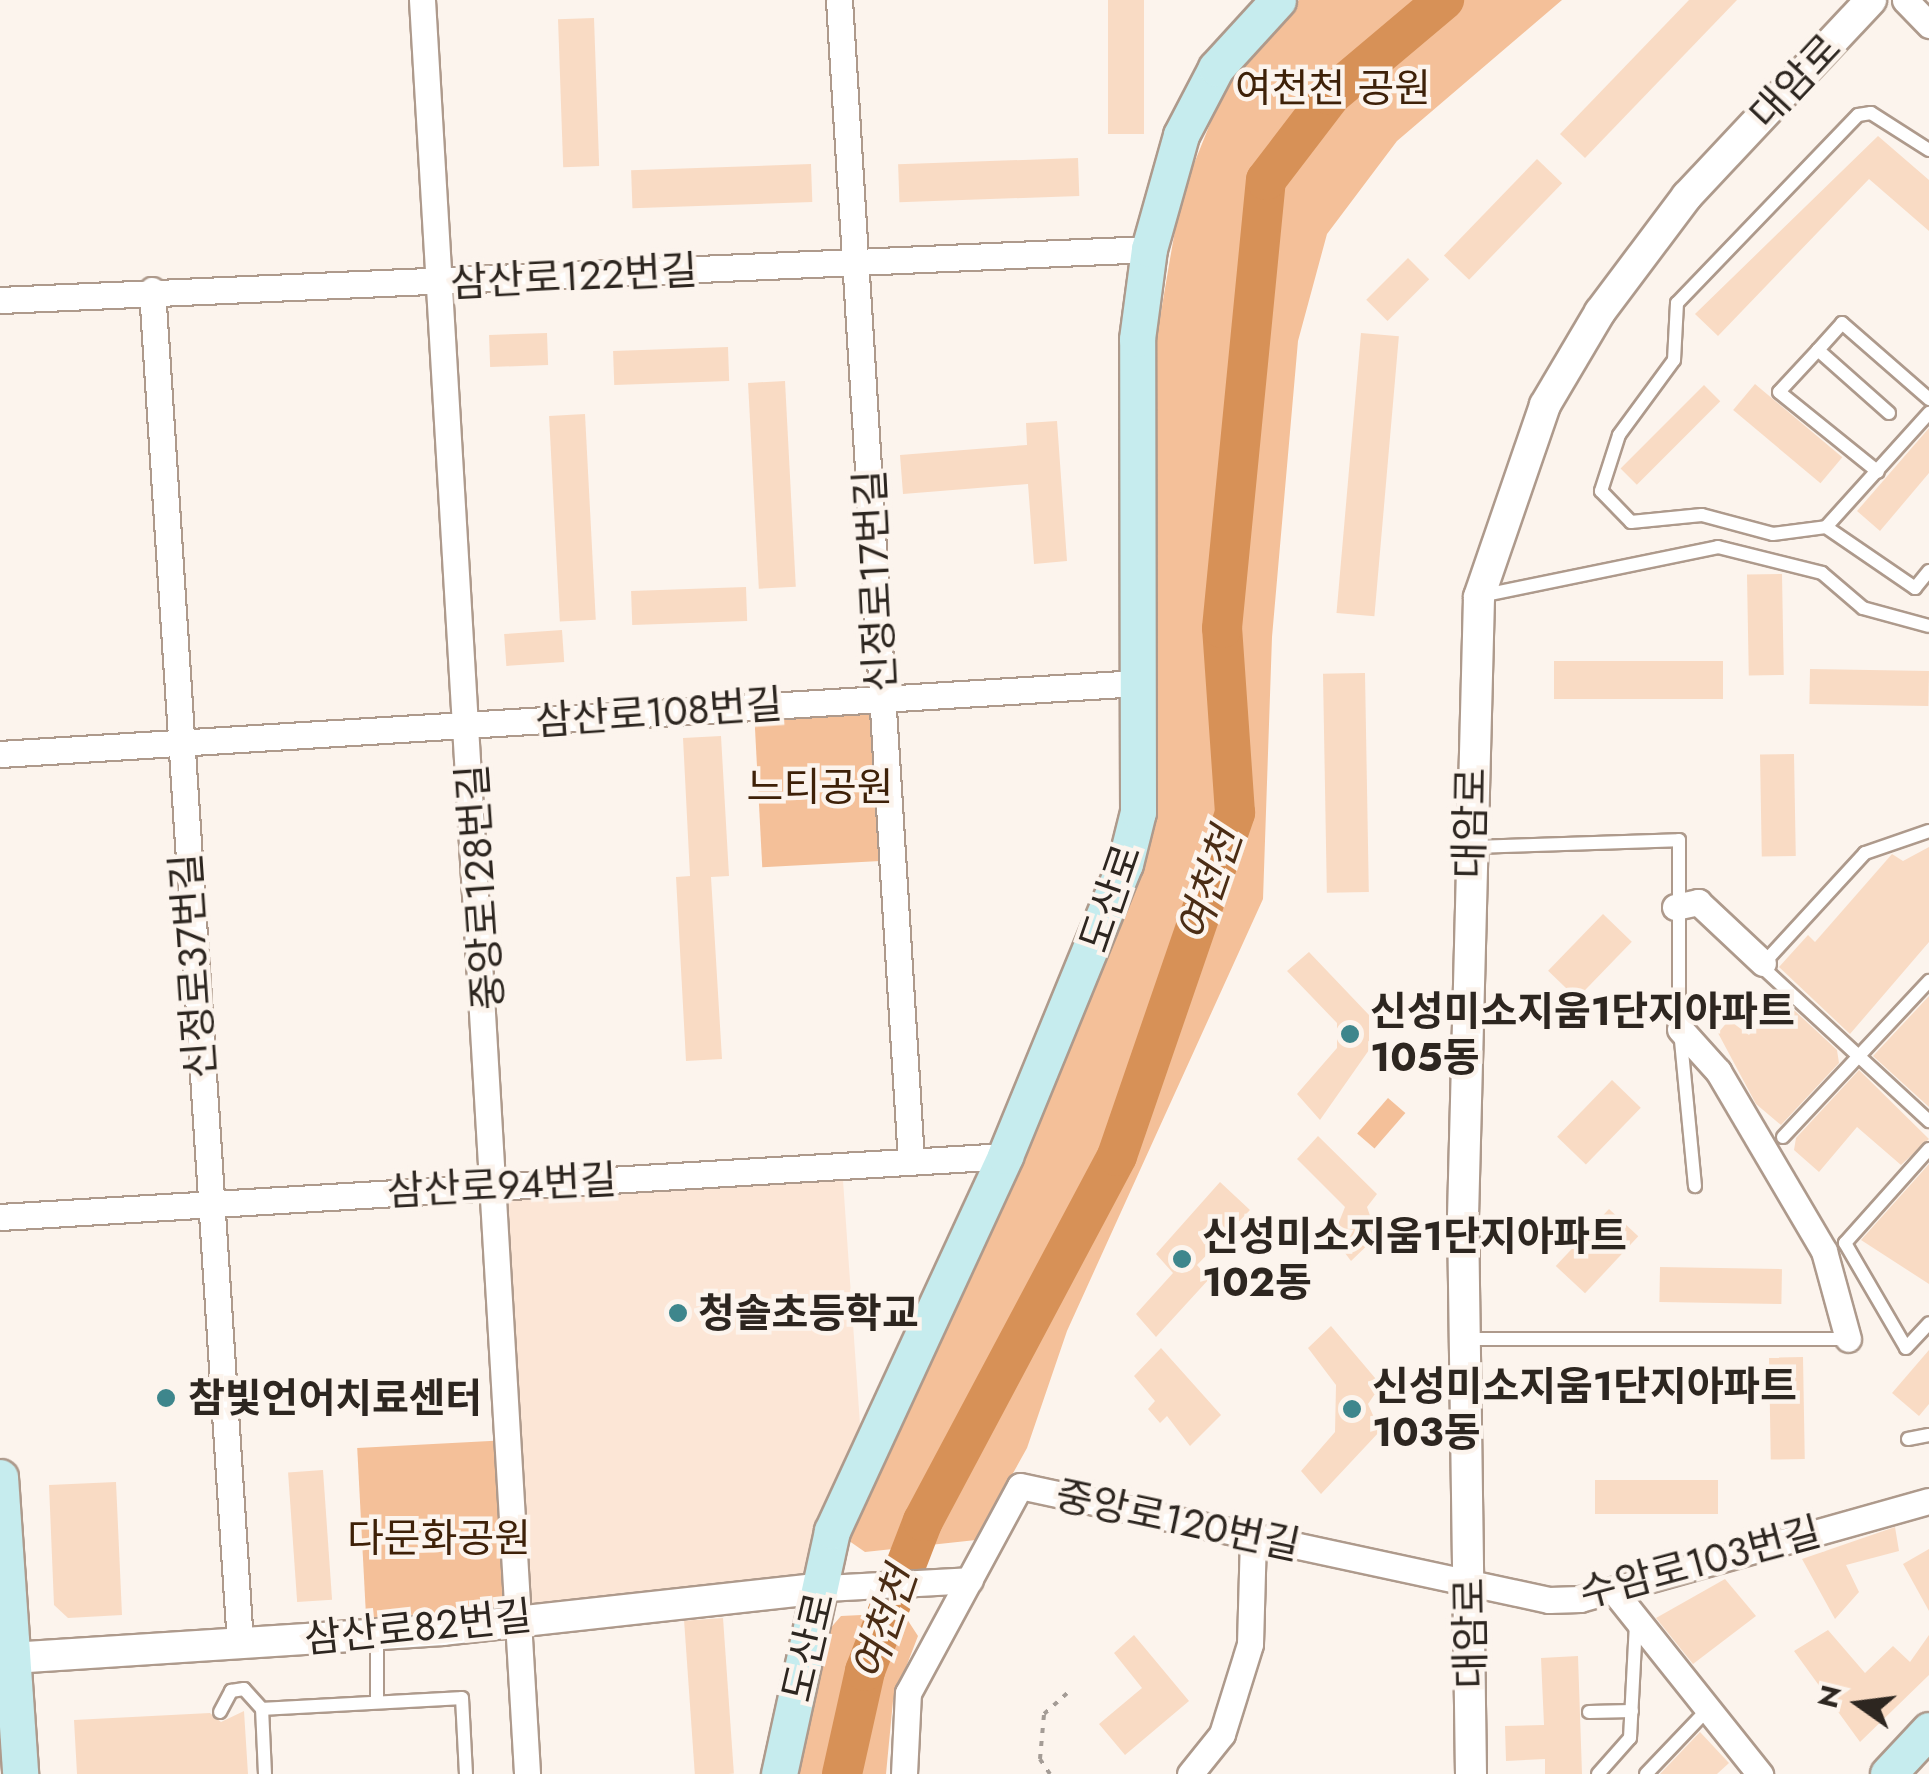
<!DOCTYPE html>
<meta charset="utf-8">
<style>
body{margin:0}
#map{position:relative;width:1929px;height:1774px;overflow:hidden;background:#fcf4ed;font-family:Jost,"Noto Sans KR",sans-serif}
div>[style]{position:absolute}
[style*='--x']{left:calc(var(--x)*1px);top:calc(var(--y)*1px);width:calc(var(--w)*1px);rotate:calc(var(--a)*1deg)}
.built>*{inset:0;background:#fce6d6}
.green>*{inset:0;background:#f4c099;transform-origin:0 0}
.river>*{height:40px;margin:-20px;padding:0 20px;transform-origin:20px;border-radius:20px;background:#d79157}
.building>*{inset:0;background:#f9dbc4;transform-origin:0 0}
.path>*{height:4px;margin-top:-2px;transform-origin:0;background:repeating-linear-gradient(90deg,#a49c96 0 5px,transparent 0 13px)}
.roads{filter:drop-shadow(2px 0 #ae9a8c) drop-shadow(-2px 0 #ae9a8c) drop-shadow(0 2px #ae9a8c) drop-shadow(0 -2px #ae9a8c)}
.service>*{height:12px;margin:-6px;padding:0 6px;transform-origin:6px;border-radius:6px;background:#fff}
.minor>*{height:25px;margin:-12.5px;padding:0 12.5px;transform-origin:12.5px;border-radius:12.5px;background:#fff}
.tertiary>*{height:30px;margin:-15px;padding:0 15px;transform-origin:15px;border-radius:15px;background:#fff}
.secondary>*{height:35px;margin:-17.5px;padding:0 17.5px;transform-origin:17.5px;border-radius:17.5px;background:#c6ecee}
.dots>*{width:28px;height:28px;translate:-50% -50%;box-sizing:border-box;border:5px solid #fcf4ed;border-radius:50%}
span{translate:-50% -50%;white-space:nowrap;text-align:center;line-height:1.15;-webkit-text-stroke:9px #fcf4ed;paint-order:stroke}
.street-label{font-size:40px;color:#2d2620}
.park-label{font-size:40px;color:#3e2108}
.poi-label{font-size:40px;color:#2d2620;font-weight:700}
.left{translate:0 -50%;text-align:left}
.water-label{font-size:42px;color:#4b2d15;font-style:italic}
.north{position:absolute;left:1809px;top:1654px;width:100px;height:100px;-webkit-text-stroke:8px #fcf4ed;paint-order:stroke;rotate:284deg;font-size:28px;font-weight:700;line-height:40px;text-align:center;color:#2d2620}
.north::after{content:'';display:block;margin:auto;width:35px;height:45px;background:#2d2620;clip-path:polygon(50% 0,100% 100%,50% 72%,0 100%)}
</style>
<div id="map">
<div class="built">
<i style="clip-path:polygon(842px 1166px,862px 1453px,824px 1588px,519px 1622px,498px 1185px)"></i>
</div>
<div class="green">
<i style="clip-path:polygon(1299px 0,1562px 0,1397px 141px,1327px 234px,1298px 341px,1272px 637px,1263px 899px,1067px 1331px,1027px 1448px,976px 1540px,865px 1552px,842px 1536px,1146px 816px,1155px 742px,1153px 359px,1170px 259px,1181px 196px,1222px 94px)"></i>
<i style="left:877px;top:706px;width:155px;height:123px;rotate:87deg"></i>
<i style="left:1388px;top:1098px;width:23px;height:47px;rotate:41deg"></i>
<i style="left:509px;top:1440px;width:182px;height:152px;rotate:87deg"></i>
<i style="clip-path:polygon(903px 1613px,918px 1636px,893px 1701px,886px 1774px,795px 1774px,828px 1631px,841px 1616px)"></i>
</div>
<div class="river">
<i style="--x:842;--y:1774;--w:106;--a:-77.4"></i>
<i style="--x:865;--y:1671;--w:161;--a:-68.9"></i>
<i style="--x:923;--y:1521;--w:413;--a:-62"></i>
<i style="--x:1117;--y:1156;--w:363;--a:-71"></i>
<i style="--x:1235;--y:813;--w:185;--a:-94"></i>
<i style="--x:1222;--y:628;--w:450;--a:-84.4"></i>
<i style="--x:1266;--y:180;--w:107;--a:-52.6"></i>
<i style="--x:1331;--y:95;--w:148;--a:-40.1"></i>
</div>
<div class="building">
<i style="left:1108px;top:0;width:36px;height:134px"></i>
<i style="clip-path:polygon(1689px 0,1737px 0,1585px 158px,1560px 134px)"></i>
<i style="left:594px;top:18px;width:148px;height:36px;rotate:88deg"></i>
<i style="clip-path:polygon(1878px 136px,1929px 180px,1929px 231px,1869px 179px,1718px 336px,1695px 314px)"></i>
<i style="left:1078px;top:158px;width:38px;height:180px;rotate:88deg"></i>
<i style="left:1537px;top:159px;width:35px;height:134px;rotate:44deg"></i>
<i style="left:811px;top:164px;width:38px;height:180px;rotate:88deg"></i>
<i style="left:1408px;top:258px;width:30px;height:59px;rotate:45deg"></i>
<i style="left:547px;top:333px;width:32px;height:58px;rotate:88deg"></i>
<i style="left:1361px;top:333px;width:38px;height:281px;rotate:5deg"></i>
<i style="left:728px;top:347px;width:34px;height:115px;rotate:88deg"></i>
<i style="left:785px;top:381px;width:206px;height:37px;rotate:87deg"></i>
<i style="left:1755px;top:384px;width:114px;height:34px;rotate:40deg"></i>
<i style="left:1704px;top:385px;width:23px;height:118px;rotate:45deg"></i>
<i style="left:585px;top:414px;width:206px;height:36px;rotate:87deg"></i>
<i style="clip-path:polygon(1057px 421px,1067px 561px,1034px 564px,1028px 484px,903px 494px,900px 455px,1027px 445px,1026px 423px)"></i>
<i style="clip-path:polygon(1929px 428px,1929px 473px,1880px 531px,1857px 511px)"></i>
<i style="left:1782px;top:574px;width:101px;height:35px;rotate:89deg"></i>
<i style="left:746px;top:587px;width:34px;height:115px;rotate:88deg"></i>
<i style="left:562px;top:630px;width:32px;height:58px;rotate:86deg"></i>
<i style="left:1723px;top:661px;width:38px;height:169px;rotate:90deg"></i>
<i style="left:1810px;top:669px;width:119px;height:35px;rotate:1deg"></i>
<i style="left:1365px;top:673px;width:219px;height:42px;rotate:89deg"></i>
<i style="clip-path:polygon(721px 736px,729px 876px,711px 877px,722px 1059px,686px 1061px,676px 877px,690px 876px,683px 738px)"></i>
<i style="left:1794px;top:754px;width:102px;height:34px;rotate:89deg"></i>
<i style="clip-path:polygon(1929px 847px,1929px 942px,1850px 1034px,1779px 967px,1808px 935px,1815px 942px,1892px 854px,1903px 861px)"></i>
<i style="left:1603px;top:914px;width:40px;height:79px;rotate:44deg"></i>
<i style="clip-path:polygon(1309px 952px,1369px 1015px,1369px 1050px,1320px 1120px,1297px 1094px,1337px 1048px,1337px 1023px,1287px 971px)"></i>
<i style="clip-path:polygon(1929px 996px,1929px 1107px,1873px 1056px)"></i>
<i style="clip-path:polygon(1781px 998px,1837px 1050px,1839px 1063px,1781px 1125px,1756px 1104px,1718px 1033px,1729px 1020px,1749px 1035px)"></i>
<i style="clip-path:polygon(1859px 1070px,1929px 1139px,1901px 1165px,1857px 1127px,1819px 1172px,1794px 1150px,1796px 1138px)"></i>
<i style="left:1612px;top:1080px;width:40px;height:79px;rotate:44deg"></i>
<i style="clip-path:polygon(1318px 1136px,1377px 1194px,1367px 1207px,1377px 1236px,1351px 1261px,1333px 1237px,1345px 1207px,1297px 1159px)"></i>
<i style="clip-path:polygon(1929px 1164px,1929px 1284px,1861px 1240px)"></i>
<i style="clip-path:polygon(1220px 1182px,1250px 1210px,1197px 1265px,1209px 1279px,1156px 1337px,1136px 1314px,1173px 1273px,1156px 1254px)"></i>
<i style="left:1609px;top:1209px;width:40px;height:78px;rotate:43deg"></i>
<i style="left:1660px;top:1267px;width:122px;height:35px;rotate:1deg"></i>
<i style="clip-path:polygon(1331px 1326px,1381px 1385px,1368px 1404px,1380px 1431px,1321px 1494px,1301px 1471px,1335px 1432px,1336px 1385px,1308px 1348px)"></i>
<i style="clip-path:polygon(1161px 1348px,1221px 1415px,1190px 1446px,1167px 1416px,1160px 1423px,1148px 1409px,1155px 1401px,1134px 1376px)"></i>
<i style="clip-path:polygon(1929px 1350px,1929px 1404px,1919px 1416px,1892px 1393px)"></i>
<i style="left:1803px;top:1357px;width:102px;height:34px;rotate:89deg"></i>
<i style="left:323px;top:1470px;width:130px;height:35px;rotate:86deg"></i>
<i style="left:1595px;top:1480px;width:123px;height:34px"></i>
<i style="clip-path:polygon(116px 1482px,122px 1615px,68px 1618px,54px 1605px,49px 1485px)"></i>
<i style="clip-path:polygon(1895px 1527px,1899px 1551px,1846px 1565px,1859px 1592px,1835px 1619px,1802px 1559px)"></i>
<i style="clip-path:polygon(1929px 1549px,1929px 1611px,1903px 1564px)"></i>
<i style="clip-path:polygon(1725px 1579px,1756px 1616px,1693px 1664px,1656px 1618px)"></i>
<i style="left:723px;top:1618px;width:156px;height:39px;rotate:86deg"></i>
<i style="clip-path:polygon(1828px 1630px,1865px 1673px,1893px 1646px,1910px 1662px,1929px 1635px,1929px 1675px,1860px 1742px,1794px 1651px)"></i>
<i style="clip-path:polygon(1134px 1635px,1189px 1701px,1125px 1755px,1099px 1724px,1142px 1688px,1114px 1653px)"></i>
<i style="clip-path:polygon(1578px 1656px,1582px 1774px,1545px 1774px,1545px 1759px,1506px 1761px,1505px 1726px,1544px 1725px,1541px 1658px)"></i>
<i style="clip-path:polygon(244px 1711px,248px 1774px,77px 1774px,74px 1720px,210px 1713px,221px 1722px)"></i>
<i style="clip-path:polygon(1700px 1732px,1729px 1763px,1717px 1774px,1660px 1774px)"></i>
</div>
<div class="path">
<i style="--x:1050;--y:1774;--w:18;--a:-124"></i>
<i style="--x:1040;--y:1759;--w:45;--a:-84.9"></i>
<i style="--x:1044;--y:1714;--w:31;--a:-42"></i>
</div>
<div class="roads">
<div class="service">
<i style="--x:1929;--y:150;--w:69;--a:-147.5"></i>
<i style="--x:1871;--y:113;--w:13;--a:171"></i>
<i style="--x:1858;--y:115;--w:261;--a:133.9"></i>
<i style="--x:1677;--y:303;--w:57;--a:93"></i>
<i style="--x:1674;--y:360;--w:93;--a:126.3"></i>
<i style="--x:1619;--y:435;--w:59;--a:107.8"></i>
<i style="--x:1601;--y:491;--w:43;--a:45.9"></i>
<i style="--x:1631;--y:522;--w:71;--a:-5.6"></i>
<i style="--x:1702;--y:515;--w:73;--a:15"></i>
<i style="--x:1773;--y:534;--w:53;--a:-7.5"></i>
<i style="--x:1826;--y:527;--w:154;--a:-47.9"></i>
<i style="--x:1818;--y:350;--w:57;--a:132.9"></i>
<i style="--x:1779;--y:392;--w:127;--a:38.9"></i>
<i style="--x:1889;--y:413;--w:95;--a:-138.4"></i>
<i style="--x:1818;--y:350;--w:36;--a:-48"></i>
<i style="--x:1842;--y:323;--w:116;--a:41.1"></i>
<i style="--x:1826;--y:527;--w:108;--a:34.4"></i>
<i style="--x:1915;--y:588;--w:22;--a:-51"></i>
<i style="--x:1480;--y:596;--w:243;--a:-11.6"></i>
<i style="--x:1718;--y:547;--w:107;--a:14"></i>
<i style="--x:1822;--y:573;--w:54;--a:40.5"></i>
<i style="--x:1863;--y:608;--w:68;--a:15.3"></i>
<i style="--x:1929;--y:831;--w:68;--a:161"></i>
<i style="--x:1865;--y:853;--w:154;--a:132.6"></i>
<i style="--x:1761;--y:966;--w:229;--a:42.7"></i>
<i style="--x:1472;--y:847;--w:207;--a:-1.9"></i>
<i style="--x:1679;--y:840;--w:180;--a:90"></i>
<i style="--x:1679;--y:1020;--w:167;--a:84.5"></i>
<i style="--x:1783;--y:1137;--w:214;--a:-46.9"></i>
<i style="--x:1929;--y:1149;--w:126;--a:131.8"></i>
<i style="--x:1845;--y:1243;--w:121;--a:59.8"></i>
<i style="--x:1906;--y:1348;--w:34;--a:-47"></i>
<i style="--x:1465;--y:1339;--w:383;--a:0"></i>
<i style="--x:1908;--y:1439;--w:21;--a:-11"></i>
<i style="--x:377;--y:1635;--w:67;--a:90"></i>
<i style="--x:220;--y:1712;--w:24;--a:-62"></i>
<i style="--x:231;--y:1691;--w:13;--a:-9"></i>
<i style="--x:244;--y:1689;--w:27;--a:48"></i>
<i style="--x:1589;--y:1712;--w:43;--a:-1.3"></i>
<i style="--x:265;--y:1774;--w:65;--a:-92.6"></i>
<i style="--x:262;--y:1709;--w:200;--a:-3.1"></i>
<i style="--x:462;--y:1698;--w:76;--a:87"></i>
<i style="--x:1598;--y:1774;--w:48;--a:-48.4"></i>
<i style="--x:1630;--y:1738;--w:116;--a:-87"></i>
<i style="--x:1646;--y:1774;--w:90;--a:-46.4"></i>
</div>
<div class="minor">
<i style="--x:422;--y:0;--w:1777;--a:86.61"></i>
<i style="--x:839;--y:0;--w:1164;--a:86.45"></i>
<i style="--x:1905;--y:0;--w:35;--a:46"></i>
<i style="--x:152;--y:290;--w:1355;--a:86.28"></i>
<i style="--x:0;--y:300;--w:1150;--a:-2.54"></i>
<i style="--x:0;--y:754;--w:1140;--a:-3.57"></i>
<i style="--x:1675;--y:907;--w:24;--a:-12"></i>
<i style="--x:1698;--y:902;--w:89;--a:43.2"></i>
<i style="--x:1680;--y:1029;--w:57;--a:47.9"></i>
<i style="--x:1718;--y:1071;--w:209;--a:59.5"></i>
<i style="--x:1824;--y:1251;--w:91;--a:74.7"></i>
<i style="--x:0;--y:1217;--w:1007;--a:-3.47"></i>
<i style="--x:824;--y:1588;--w:146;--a:-3.1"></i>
<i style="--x:1613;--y:1590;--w:236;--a:51.4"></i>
<i style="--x:904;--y:1774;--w:81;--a:-87.2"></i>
<i style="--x:908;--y:1693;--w:235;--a:-61.6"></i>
<i style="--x:1020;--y:1486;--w:541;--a:12.16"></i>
<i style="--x:1549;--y:1600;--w:31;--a:-2"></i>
<i style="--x:1580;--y:1599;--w:362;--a:-15.7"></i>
<i style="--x:1190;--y:1774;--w:51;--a:-51.3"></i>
<i style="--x:1222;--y:1734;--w:94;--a:-72.7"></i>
<i style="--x:1250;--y:1644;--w:107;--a:-88.4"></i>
</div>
<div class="tertiary">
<i style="--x:12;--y:1658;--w:432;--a:-3.7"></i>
<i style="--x:443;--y:1630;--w:383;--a:-6.3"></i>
<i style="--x:1471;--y:1774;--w:557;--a:-90.82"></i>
<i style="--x:1463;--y:1217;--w:620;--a:-88.52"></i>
<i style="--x:1479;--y:597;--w:203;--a:-71"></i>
<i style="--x:1545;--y:405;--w:108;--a:-59.4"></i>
<i style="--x:1600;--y:312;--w:145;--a:-53.1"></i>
<i style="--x:1687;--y:196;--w:269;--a:-46.8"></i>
</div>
<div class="secondary">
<i style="--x:0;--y:1477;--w:298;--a:86.1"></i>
<i style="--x:779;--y:1774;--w:249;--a:-77.7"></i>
<i style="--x:832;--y:1531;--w:413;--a:-65.2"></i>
<i style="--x:1005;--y:1156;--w:316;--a:-67.7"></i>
<i style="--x:1125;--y:864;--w:54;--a:-76"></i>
<i style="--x:1138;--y:812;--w:473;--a:-90.1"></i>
<i style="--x:1137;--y:339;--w:91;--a:-82.4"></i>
<i style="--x:1149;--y:249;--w:118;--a:-74.3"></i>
<i style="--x:1181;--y:135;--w:76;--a:-62.4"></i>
<i style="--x:1216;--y:68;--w:92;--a:-47.6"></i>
<i style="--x:1888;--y:1774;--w:60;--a:-47"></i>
</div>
</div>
<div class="dots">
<i style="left:1350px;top:1034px;background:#3e868c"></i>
<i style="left:1182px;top:1259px;background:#3e868c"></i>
<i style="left:678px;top:1313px;background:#3e868c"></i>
<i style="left:166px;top:1398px;background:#3e868c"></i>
<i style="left:1352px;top:1409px;background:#3e868c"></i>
</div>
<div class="street-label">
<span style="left:1795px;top:81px;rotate:-47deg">대암로</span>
<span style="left:574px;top:276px;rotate:-3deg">삼산로122번길</span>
<span style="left:875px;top:581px;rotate:-93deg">신정로17번길</span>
<span style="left:659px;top:712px;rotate:-4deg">삼산로108번길</span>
<span style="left:1470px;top:823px;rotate:-89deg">대암로</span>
<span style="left:480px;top:887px;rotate:-94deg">중앙로128번길</span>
<span style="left:1110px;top:898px;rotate:-71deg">도산로</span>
<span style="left:193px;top:966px;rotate:-94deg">신정로37번길</span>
<span style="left:502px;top:1185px;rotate:-3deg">삼산로94번길</span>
<span style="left:1178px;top:1520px;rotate:12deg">중앙로120번길</span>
<span style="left:1700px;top:1562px;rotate:-15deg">수암로103번길</span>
<span style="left:418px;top:1627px;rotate:-6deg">삼산로82번길</span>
<span style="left:1470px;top:1633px;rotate:-91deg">대암로</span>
<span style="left:808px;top:1647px;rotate:-77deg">도산로</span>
</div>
<div class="park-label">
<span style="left:1333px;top:88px">여천천 공원</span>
<span style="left:820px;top:787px">느티공원</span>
<span style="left:439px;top:1538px">다문화공원</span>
</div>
<div class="poi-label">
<span class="left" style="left:1370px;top:1034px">신성미소지움1단지아파트<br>105동</span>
<span class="left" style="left:1202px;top:1259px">신성미소지움1단지아파트<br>102동</span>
<span class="left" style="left:698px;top:1313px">청솔초등학교</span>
<span class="left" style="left:1372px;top:1409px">신성미소지움1단지아파트<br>103동</span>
<span class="left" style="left:188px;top:1398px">참빛언어치료센터</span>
</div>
<div class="water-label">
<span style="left:1210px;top:885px;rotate:-71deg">여천천</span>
<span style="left:885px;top:1624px;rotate:-71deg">여천천</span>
</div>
<div class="north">N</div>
</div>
